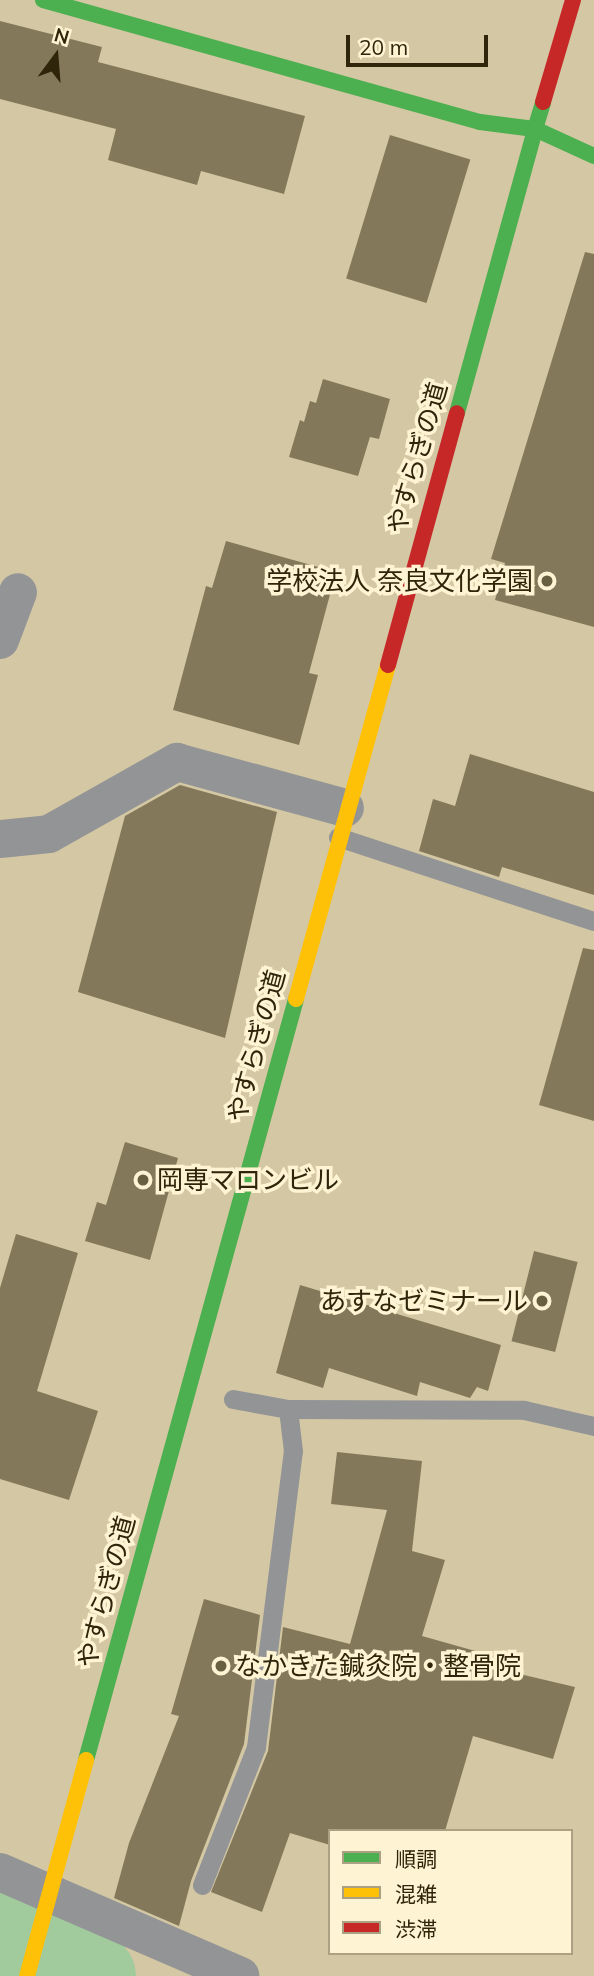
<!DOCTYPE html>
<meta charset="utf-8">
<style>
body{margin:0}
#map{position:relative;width:594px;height:1976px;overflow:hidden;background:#d4c7a3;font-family:Mulish,"Noto Sans JP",sans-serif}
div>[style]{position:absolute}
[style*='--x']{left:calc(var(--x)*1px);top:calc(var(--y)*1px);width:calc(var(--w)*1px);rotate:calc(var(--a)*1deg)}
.river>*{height:86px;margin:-43px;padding:0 43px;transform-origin:43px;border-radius:43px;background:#a1ca9d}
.building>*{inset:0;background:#83795a;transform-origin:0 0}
.lane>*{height:19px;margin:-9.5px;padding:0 9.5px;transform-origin:9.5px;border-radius:9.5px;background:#939496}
.street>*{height:38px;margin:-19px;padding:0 19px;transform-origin:19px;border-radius:19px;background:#939496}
.fast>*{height:16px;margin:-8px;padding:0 8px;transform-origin:8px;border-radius:8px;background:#4caf50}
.slow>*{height:16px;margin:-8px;padding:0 8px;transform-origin:8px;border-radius:8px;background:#ffc107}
.jam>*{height:16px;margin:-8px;padding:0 8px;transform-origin:8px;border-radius:8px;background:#c62828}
.dots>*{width:19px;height:19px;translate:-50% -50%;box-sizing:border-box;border:4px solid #fef3d2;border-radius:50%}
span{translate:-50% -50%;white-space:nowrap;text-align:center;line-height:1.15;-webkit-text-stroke:7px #fef3d2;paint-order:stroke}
.street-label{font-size:26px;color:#2e250a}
.poi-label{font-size:26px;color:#2e250a}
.right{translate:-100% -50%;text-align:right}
.left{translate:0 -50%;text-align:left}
.legend{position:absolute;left:328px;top:1829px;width:245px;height:126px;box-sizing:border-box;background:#fef3d2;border:2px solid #aba182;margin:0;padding:9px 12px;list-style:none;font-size:21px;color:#2e250a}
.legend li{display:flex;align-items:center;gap:14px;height:35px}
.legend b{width:35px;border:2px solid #aba182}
.north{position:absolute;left:21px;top:21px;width:70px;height:70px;-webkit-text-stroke:5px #fef3d2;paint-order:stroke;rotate:16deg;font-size:19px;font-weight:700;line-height:28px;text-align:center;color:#2e250a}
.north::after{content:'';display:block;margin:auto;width:24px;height:32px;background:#2e250a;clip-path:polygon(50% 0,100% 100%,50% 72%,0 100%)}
.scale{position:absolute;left:346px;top:35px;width:142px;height:32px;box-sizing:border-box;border:4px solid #2e250a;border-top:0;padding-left:9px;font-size:21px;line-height:24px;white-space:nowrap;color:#2e250a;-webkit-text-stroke:5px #fef3d2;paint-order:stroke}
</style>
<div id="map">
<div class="river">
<i style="--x:0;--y:1934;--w:102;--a:24.3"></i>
</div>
<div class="building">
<i style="clip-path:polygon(0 21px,102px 47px,98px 62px,305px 116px,284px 194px,201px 171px,197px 185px,108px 160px,116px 129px,0 99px)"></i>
<i style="left:390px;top:135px;width:84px;height:150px;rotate:17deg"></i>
<i style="clip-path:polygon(585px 252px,594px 254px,594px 627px,495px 600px,505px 563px,491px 559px)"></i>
<i style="clip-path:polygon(323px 379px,390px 399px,379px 439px,370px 437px,358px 476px,289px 457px,300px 420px,304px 422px,310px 401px,316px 403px)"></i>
<i style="clip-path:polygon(226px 541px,336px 572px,309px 673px,318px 675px,299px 745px,173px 710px,206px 586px,212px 588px)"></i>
<i style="clip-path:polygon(470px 754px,594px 792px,594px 895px,502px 867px,499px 877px,419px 851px,433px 799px,455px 806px)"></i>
<i style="clip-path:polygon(180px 785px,277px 812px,225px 1038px,78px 992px,125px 816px)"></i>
<i style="clip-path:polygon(583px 948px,594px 950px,594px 1121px,539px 1105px)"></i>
<i style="clip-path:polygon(125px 1142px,178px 1158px,150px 1260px,85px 1241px,97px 1202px,106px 1205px)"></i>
<i style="clip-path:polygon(16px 1234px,78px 1253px,37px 1391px,98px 1411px,69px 1500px,0 1479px,0 1288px)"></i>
<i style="left:534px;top:1251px;width:45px;height:93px;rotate:14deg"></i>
<i style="clip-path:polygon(300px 1285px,501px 1345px,488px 1391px,477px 1387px,470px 1398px,420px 1382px,417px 1396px,329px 1368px,323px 1388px,276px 1373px)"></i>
<i style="clip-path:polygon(337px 1452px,422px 1461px,412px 1551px,445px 1560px,422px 1636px,493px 1656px,490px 1667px,575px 1687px,553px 1759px,473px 1736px,445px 1831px,330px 1831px,330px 1845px,290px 1833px,262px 1912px,211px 1892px,268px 1751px,283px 1627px,350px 1644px,387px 1510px,331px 1504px)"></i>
<i style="clip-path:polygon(204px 1599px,260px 1615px,244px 1744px,191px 1881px,179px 1926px,114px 1898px,129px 1843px,179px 1716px,171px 1714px)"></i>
</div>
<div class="lane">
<i style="--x:338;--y:837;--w:269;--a:18.2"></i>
<i style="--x:288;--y:1409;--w:236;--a:0.2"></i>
<i style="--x:524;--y:1410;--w:72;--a:12.9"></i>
<i style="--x:202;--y:1885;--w:148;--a:-68.6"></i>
<i style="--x:256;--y:1747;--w:298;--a:-82.9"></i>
<i style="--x:293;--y:1451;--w:42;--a:-96.8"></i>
<i style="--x:288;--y:1409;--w:56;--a:-169.7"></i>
</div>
<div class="street">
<i style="--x:0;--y:640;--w:51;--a:-69.4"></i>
<i style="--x:0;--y:839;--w:49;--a:-5.8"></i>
<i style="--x:49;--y:834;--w:147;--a:-29.4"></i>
<i style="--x:177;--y:762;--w:174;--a:15.3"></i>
<i style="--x:0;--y:1872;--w:262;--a:23.4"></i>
</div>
<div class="fast">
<i style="--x:43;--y:0;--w:454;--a:15.6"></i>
<i style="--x:480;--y:122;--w:55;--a:7.3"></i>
<i style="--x:535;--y:129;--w:28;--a:-73"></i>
<i style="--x:457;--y:413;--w:295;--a:-74.6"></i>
<i style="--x:535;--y:129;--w:65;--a:24.6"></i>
<i style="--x:86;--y:1760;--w:789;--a:-74.57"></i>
</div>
<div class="slow">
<i style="--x:296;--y:999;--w:346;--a:-74.6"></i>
<i style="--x:27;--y:1976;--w:224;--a:-74.7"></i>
</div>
<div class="jam">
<i style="--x:543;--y:102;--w:106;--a:-73.6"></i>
<i style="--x:388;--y:665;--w:261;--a:-74.7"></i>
</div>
<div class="dots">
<i style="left:547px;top:581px;background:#685e40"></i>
<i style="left:143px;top:1180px;background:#685e40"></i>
<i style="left:542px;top:1301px;background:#685e40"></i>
<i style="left:221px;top:1666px;background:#685e40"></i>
</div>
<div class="street-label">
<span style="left:417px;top:458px;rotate:-74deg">やすらぎの道</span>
<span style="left:256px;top:1046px;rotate:-75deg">やすらぎの道</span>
<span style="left:106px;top:1592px;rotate:-75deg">やすらぎの道</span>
</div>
<div class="poi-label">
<span class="right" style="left:533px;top:581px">学校法人 奈良文化学園</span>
<span class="left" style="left:157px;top:1180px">岡専マロンビル</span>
<span class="right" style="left:528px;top:1301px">あすなゼミナール</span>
<span class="left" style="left:235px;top:1666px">なかきた鍼灸院・整骨院</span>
</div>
<ul class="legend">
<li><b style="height:9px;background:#4caf50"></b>順調</li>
<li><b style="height:9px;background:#ffc107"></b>混雑</li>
<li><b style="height:9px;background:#c62828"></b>渋滞</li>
</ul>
<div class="north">N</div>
<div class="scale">20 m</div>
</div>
